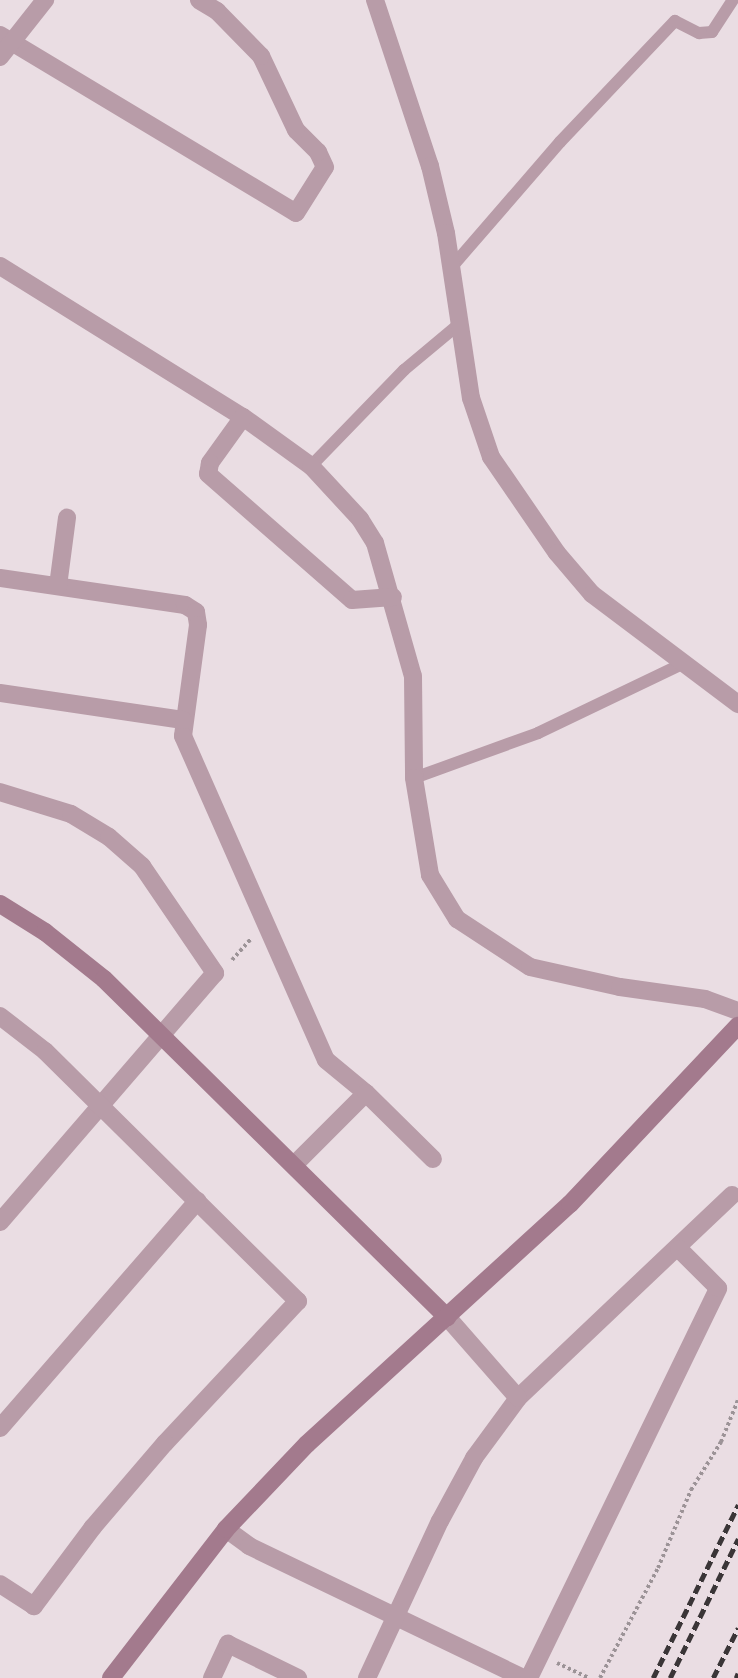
<!DOCTYPE html>
<style>
body{margin:0}
#map{position:relative;width:738px;height:1678px;overflow:hidden;background:#eadde3;font-family:Cabin,sans-serif}
div>[style]{position:absolute}
[style*='--x']{left:calc(var(--x)*1px);top:calc(var(--y)*1px);width:calc(var(--w)*1px);rotate:calc(var(--a)*1deg)}
.path>*{height:4px;margin-top:-2px;transform-origin:0;background:repeating-linear-gradient(90deg,#9c9397 0 3px,transparent 0 6px)}
.lane>*{height:12px;margin:-6px;padding:0 6px;transform-origin:6px;border-radius:6px;background:#b89ca8}
.street>*{height:18px;margin:-9px;padding:0 9px;transform-origin:9px;border-radius:9px;background:#b89ca8}
.secondary>*{height:18px;margin:-9px;padding:0 9px;transform-origin:9px;border-radius:9px;background:#a37a8d}
.rail>*{height:4.5px;margin-top:-2.25px;transform-origin:0;background:repeating-linear-gradient(90deg,#3a3537 0 9px,transparent 0 13.5px)}
span{translate:-50% -50%;white-space:nowrap;text-align:center;line-height:1.15;-webkit-text-stroke:6px #eadde3;paint-order:stroke}
</style>
<div id="map">
<div class="path">
<i style="--x:232;--y:960;--w:28;--a:-48"></i>
<i style="--x:557;--y:1663;--w:35;--a:25"></i>
<i style="--x:600;--y:1678;--w:124;--a:-62.2"></i>
<i style="--x:658;--y:1568;--w:85;--a:-67.1"></i>
<i style="--x:691;--y:1490;--w:57;--a:-58"></i>
<i style="--x:721;--y:1442;--w:45;--a:-68"></i>
</div>
<div class="lane">
<i style="--x:450;--y:269;--w:168;--a:-49.1"></i>
<i style="--x:560;--y:142;--w:167;--a:-46.5"></i>
<i style="--x:675;--y:21;--w:27;--a:27"></i>
<i style="--x:699;--y:33;--w:13;--a:-4"></i>
<i style="--x:712;--y:32;--w:38;--a:-57"></i>
<i style="--x:311;--y:466;--w:134;--a:-45.9"></i>
<i style="--x:404;--y:370;--w:70;--a:-39.8"></i>
<i style="--x:414;--y:778;--w:132;--a:-19.9"></i>
<i style="--x:538;--y:733;--w:162;--a:-25.6"></i>
</div>
<div class="street">
<i style="--x:375;--y:0;--w:175;--a:71.7"></i>
<i style="--x:430;--y:166;--w:69;--a:76.6"></i>
<i style="--x:446;--y:233;--w:167;--a:81.4"></i>
<i style="--x:471;--y:398;--w:62;--a:71.3"></i>
<i style="--x:491;--y:457;--w:116;--a:55.5"></i>
<i style="--x:557;--y:553;--w:54;--a:49.5"></i>
<i style="--x:592;--y:594;--w:183;--a:37"></i>
<i style="--x:0;--y:35;--w:345;--a:31"></i>
<i style="--x:296;--y:213;--w:54;--a:-57.8"></i>
<i style="--x:325;--y:167;--w:17;--a:-115"></i>
<i style="--x:318;--y:152;--w:31;--a:-135"></i>
<i style="--x:296;--y:130;--w:82;--a:-115.3"></i>
<i style="--x:261;--y:56;--w:63;--a:-134.4"></i>
<i style="--x:217;--y:11;--w:21;--a:-149"></i>
<i style="--x:0;--y:57;--w:73;--a:-51.7"></i>
<i style="--x:0;--y:266;--w:286;--a:31.9"></i>
<i style="--x:243;--y:417;--w:84;--a:35.8"></i>
<i style="--x:311;--y:466;--w:72;--a:47.2"></i>
<i style="--x:360;--y:519;--w:28;--a:58"></i>
<i style="--x:375;--y:543;--w:138;--a:74.1"></i>
<i style="--x:413;--y:676;--w:102;--a:89.4"></i>
<i style="--x:414;--y:778;--w:98;--a:80.6"></i>
<i style="--x:430;--y:875;--w:52;--a:58.5"></i>
<i style="--x:457;--y:919;--w:87;--a:33.3"></i>
<i style="--x:530;--y:967;--w:92;--a:12.5"></i>
<i style="--x:620;--y:987;--w:86;--a:8"></i>
<i style="--x:705;--y:999;--w:35;--a:20"></i>
<i style="--x:243;--y:417;--w:57;--a:125.7"></i>
<i style="--x:210;--y:463;--w:11;--a:100"></i>
<i style="--x:208;--y:474;--w:191;--a:41.2"></i>
<i style="--x:352;--y:600;--w:41;--a:-4.2"></i>
<i style="--x:0;--y:578;--w:187;--a:8.3"></i>
<i style="--x:185;--y:605;--w:13;--a:32"></i>
<i style="--x:196;--y:612;--w:13;--a:81"></i>
<i style="--x:198;--y:625;--w:112;--a:97.7"></i>
<i style="--x:183;--y:736;--w:354;--a:66.2"></i>
<i style="--x:326;--y:1060;--w:52;--a:39.5"></i>
<i style="--x:366;--y:1093;--w:102;--a:135"></i>
<i style="--x:58;--y:586;--w:69;--a:-82.5"></i>
<i style="--x:0;--y:693;--w:185;--a:8.4"></i>
<i style="--x:0;--y:792;--w:74;--a:17.2"></i>
<i style="--x:71;--y:814;--w:44;--a:31.2"></i>
<i style="--x:109;--y:837;--w:44;--a:41.3"></i>
<i style="--x:142;--y:866;--w:130;--a:55.7"></i>
<i style="--x:215;--y:973;--w:329;--a:130.8"></i>
<i style="--x:0;--y:1016;--w:57;--a:37.9"></i>
<i style="--x:45;--y:1051;--w:356;--a:44.7"></i>
<i style="--x:298;--y:1301;--w:195;--a:133.1"></i>
<i style="--x:165;--y:1443;--w:111;--a:130.6"></i>
<i style="--x:93;--y:1527;--w:99;--a:126.8"></i>
<i style="--x:34;--y:1606;--w:40;--a:-147.1"></i>
<i style="--x:366;--y:1093;--w:94;--a:44.6"></i>
<i style="--x:518;--y:1398;--w:295;--a:-43.5"></i>
<i style="--x:0;--y:1428;--w:301;--a:-49"></i>
<i style="--x:226;--y:1529;--w:29;--a:36"></i>
<i style="--x:249;--y:1546;--w:304;--a:25.7"></i>
<i style="--x:212;--y:1678;--w:38;--a:-65"></i>
<i style="--x:228;--y:1644;--w:78;--a:25.9"></i>
<i style="--x:367;--y:1678;--w:173;--a:-65.1"></i>
<i style="--x:440;--y:1521;--w:72;--a:-61.6"></i>
<i style="--x:474;--y:1458;--w:74;--a:-53.7"></i>
<i style="--x:518;--y:1398;--w:108;--a:-131.2"></i>
<i style="--x:529;--y:1678;--w:433;--a:-64.1"></i>
<i style="--x:718;--y:1288;--w:55;--a:-135"></i>
</div>
<div class="secondary">
<i style="--x:0;--y:904;--w:53;--a:31.9"></i>
<i style="--x:45;--y:932;--w:75;--a:38.5"></i>
<i style="--x:104;--y:979;--w:482;--a:44.6"></i>
<i style="--x:111;--y:1678;--w:188;--a:-52.3"></i>
<i style="--x:226;--y:1529;--w:117;--a:-46.4"></i>
<i style="--x:307;--y:1444;--w:356;--a:-42.4"></i>
<i style="--x:570;--y:1204;--w:245;--a:-46.7"></i>
</div>
<div class="rail">
<i style="--x:653;--y:1678;--w:193;--a:-63.8"></i>
<i style="--x:670;--y:1678;--w:155;--a:-63.9"></i>
<i style="--x:713;--y:1678;--w:56;--a:-63.4"></i>
<i style="--x:736;--y:1678;--w:5;--a:-68"></i>
</div>
</div>
